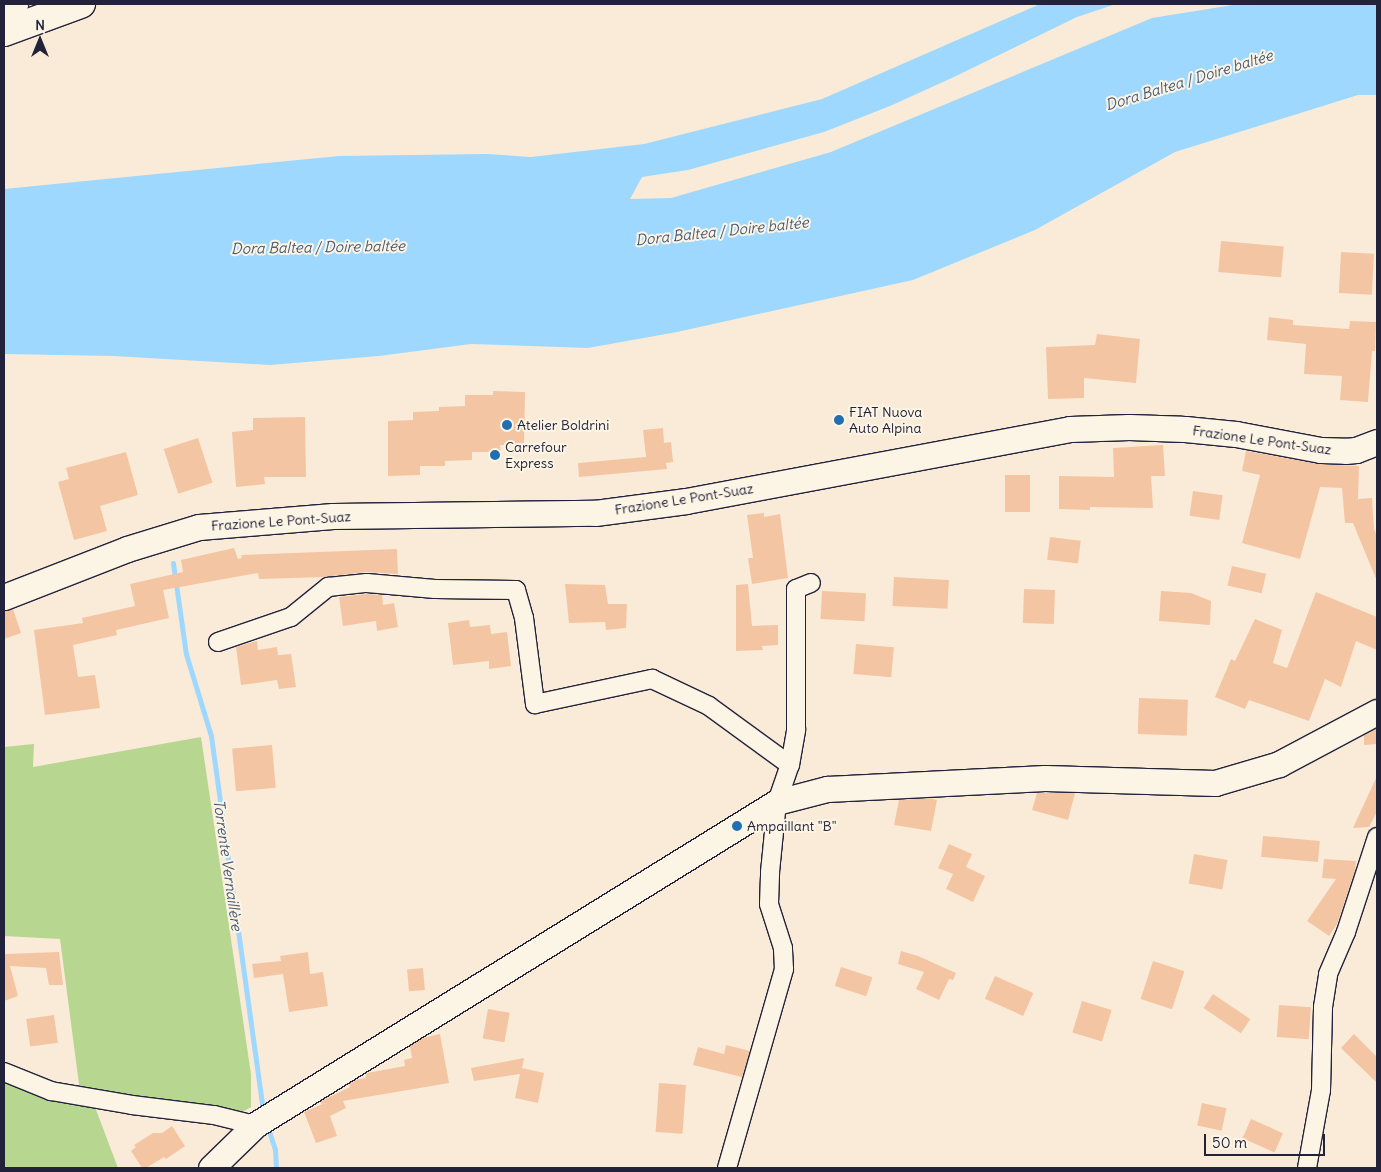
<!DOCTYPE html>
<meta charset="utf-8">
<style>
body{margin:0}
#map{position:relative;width:1381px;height:1172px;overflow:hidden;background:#faebd8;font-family:Delius,sans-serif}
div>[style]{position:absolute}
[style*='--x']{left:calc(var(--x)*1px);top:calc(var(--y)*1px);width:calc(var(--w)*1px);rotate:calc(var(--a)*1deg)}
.green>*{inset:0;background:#b7d791}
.water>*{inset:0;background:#9ed8fe}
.stream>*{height:5px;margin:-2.5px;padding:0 2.5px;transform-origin:2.5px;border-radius:2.5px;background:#9ed8fe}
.building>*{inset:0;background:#f4c5a3;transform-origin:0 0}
.roads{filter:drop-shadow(1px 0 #22223b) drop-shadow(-1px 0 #22223b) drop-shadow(0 1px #22223b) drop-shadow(0 -1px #22223b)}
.street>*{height:18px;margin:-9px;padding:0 9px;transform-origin:9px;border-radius:9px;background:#fcf5e5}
.secondary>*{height:25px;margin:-12.5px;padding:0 12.5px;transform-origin:12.5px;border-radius:12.5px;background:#fcf5e5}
.highway>*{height:28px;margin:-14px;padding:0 14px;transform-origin:14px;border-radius:14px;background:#fcf5e5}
.dots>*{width:14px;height:14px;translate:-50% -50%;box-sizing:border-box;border:2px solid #fcf5e5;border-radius:50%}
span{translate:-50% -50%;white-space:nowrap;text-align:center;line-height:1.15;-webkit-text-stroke:4px #fcf5e5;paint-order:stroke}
.poi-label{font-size:14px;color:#22223b}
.left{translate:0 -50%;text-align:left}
.street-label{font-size:14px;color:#22223b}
.water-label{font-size:15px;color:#475976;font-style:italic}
.frame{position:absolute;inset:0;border:5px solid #22223b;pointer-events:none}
.north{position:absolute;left:15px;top:15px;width:50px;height:50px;-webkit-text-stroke:4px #fcf5e5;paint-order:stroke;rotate:0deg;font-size:14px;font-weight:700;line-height:20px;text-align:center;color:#22223b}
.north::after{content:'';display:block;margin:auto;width:18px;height:22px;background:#22223b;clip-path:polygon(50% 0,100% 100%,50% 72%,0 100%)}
.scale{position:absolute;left:1204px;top:1134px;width:121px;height:22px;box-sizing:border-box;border:2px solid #22223b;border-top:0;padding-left:6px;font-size:15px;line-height:18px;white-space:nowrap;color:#22223b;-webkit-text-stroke:4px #fcf5e5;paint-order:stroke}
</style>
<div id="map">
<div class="green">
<i style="clip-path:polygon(201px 737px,251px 1074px,251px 1107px,241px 1113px,80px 1092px,60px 939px,4px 936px,4px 747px,34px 744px,33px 767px)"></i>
<i style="clip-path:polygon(4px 1080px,95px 1107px,118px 1168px,4px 1168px)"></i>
</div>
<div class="water">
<i style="clip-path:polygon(1040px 4px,1116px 4px,1077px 17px,954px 77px,890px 106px,824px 132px,688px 170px,642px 177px,630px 199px,671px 198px,831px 152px,1152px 18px,1239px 4px,1377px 4px,1377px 95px,1358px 95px,1175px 152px,1035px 230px,913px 280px,677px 332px,588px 348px,471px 344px,379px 356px,270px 365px,113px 356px,4px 354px,4px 189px,339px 156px,487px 154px,531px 157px,644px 144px,822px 99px)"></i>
</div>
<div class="stream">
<i style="--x:173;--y:563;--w:92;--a:81.9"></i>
<i style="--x:186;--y:654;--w:86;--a:73"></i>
<i style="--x:211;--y:736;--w:380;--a:82.1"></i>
<i style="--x:267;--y:1125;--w:25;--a:72"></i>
<i style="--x:275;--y:1149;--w:19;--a:87"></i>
</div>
<div class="building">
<i style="left:1221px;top:241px;width:63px;height:31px;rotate:5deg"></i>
<i style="left:1341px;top:252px;width:33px;height:41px;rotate:3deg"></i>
<i style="clip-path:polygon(1269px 317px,1293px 320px,1293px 325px,1349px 329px,1350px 321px,1376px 322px,1375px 351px,1372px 351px,1368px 402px,1340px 400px,1342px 376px,1304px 374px,1306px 344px,1267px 340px)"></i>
<i style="clip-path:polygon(1097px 334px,1140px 339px,1136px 383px,1084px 378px,1084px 398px,1048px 399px,1046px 347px,1095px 345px)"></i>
<i style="clip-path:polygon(493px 391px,525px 392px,524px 445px,500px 445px,501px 452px,472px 452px,472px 460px,445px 461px,445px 466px,420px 466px,420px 475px,388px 476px,388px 421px,413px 420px,413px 412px,439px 411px,439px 407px,465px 406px,465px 395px,493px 395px)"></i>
<i style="clip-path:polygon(305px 417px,306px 477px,264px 477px,265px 484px,236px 487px,232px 432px,253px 430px,253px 418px)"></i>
<i style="clip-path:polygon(663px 428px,664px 443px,671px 442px,673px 462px,666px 463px,667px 469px,579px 477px,578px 463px,646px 457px,643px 430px)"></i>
<i style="left:198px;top:438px;width:47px;height:36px;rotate:72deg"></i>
<i style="clip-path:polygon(1163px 445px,1165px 476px,1151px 476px,1153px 508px,1090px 507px,1090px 510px,1059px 509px,1059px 476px,1114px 477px,1113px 448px)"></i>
<i style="clip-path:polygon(1246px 451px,1318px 464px,1359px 466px,1358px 499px,1372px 498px,1374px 529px,1377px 536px,1377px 581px,1353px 523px,1345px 523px,1342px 488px,1320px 487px,1300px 559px,1242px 543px,1260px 475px,1242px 471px)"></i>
<i style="clip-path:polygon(126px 452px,138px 495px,100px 506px,107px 531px,74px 540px,58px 482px,69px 479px,66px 468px)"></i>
<i style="left:1005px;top:475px;width:25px;height:37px"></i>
<i style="left:1193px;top:491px;width:30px;height:25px;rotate:8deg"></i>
<i style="clip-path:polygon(764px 513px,764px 517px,780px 514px,788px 578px,752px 584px,748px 558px,753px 558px,747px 515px)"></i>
<i style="left:1050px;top:537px;width:31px;height:23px;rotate:7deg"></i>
<i style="clip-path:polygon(234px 548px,238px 559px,242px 558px,241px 555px,397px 549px,398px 574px,366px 572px,324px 577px,259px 579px,258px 573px,163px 590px,169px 618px,116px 630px,117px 635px,73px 645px,78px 677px,95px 675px,100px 708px,45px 715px,34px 630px,83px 623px,82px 618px,135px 606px,130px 584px,183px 572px,181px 560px)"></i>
<i style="left:1232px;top:566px;width:35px;height:20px;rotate:13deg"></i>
<i style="left:894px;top:577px;width:55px;height:29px;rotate:3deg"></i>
<i style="clip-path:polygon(565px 584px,605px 585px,608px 604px,627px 604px,626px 628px,606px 630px,605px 622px,569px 623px)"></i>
<i style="clip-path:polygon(748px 584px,752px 626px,778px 625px,778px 645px,762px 646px,763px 650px,736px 651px,736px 585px)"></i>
<i style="left:1024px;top:589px;width:31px;height:34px;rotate:2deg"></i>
<i style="left:822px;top:591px;width:44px;height:28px;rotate:3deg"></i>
<i style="clip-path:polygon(1161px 591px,1191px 593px,1211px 601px,1210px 625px,1159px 621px)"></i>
<i style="clip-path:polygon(1316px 592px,1377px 617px,1377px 650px,1356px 641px,1341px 687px,1325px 679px,1309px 721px,1249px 700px,1245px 709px,1215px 697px,1231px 659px,1235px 661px,1255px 619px,1282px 630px,1273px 663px,1287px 668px)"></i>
<i style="clip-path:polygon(367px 594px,382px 595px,383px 605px,394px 603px,398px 627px,377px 631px,376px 621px,343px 626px,339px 597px)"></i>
<i style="clip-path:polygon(13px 609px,21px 633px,4px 639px,4px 611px)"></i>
<i style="clip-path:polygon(469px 620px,470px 627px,490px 625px,491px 634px,507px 632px,511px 666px,489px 669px,489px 661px,453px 665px,448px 623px)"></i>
<i style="clip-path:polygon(257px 641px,258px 650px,277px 647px,278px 655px,291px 654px,296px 687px,279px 689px,277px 680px,241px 685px,236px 647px)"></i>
<i style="left:856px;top:644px;width:38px;height:30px;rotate:5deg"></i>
<i style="left:1139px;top:698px;width:49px;height:36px;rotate:2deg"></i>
<i style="clip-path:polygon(1377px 728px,1377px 744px,1364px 745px,1364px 735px)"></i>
<i style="left:272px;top:745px;width:43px;height:40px;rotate:85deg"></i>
<i style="clip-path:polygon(1377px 776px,1377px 812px,1369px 827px,1353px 828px)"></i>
<i style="clip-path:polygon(1037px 793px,1075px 793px,1068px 820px,1032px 810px)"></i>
<i style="clip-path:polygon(929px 798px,937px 800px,931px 831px,894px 825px,899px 800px)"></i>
<i style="left:1263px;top:836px;width:57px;height:21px;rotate:5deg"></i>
<i style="clip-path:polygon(949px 844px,972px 854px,966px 867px,985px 876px,973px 902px,946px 889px,953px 874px,938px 868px)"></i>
<i style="left:1194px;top:854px;width:34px;height:30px;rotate:10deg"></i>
<i style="clip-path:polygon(1324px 859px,1356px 861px,1355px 871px,1337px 924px,1329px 936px,1307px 921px,1336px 879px,1322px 878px)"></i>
<i style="clip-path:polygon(901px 951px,918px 956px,956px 973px,953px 980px,949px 979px,939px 1000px,916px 989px,924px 972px,898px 964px)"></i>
<i style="clip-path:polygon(59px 952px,63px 985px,49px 985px,46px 968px,10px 966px,18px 996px,4px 1001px,4px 954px)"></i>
<i style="clip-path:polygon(308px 952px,310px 974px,323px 972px,328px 1006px,289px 1012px,283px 974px,254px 978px,252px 964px,281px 961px,280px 956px)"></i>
<i style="left:1153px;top:961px;width:33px;height:40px;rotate:18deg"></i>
<i style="left:841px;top:967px;width:33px;height:20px;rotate:18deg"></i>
<i style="left:423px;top:968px;width:22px;height:16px;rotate:85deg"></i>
<i style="left:995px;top:976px;width:42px;height:25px;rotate:24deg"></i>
<i style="left:1213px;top:994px;width:45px;height:17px;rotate:34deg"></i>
<i style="left:1082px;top:1001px;width:31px;height:33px;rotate:17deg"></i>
<i style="left:1279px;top:1005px;width:32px;height:32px;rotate:4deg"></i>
<i style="left:488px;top:1009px;width:22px;height:30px;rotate:10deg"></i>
<i style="left:54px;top:1015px;width:28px;height:28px;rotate:82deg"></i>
<i style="clip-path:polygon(440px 1034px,449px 1083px,343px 1101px,346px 1108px,330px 1116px,337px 1136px,316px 1143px,304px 1112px,325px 1103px,321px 1104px,321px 1101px,350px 1087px,349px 1084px,355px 1080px,365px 1078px,367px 1073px,405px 1066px,404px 1060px,412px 1058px,410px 1046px,423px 1038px)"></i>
<i style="clip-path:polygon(1354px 1034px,1377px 1057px,1377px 1083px,1341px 1048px)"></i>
<i style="clip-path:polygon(726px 1045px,750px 1051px,742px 1077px,693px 1065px,698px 1047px,724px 1054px)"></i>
<i style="clip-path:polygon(524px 1058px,522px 1068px,544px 1073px,538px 1103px,515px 1098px,520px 1074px,474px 1081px,471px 1068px)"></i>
<i style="left:659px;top:1083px;width:27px;height:49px;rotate:4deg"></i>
<i style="left:1202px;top:1103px;width:25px;height:23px;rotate:12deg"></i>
<i style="left:1251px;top:1119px;width:35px;height:21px;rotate:24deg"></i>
<i style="clip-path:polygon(172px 1126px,185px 1146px,166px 1159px,164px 1157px,146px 1168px,142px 1168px,131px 1151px,136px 1147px,134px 1145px,153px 1133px,162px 1133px)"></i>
</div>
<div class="roads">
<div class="street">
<i style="--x:218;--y:642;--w:77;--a:-18.9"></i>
<i style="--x:291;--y:617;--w:48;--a:-39"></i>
<i style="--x:328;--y:587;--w:39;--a:-6"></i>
<i style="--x:367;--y:583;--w:68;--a:5"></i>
<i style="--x:435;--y:589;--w:81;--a:0.7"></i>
<i style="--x:516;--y:590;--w:29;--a:74"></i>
<i style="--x:524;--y:618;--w:87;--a:82.7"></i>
<i style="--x:535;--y:704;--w:120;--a:-12.1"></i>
<i style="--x:652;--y:679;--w:63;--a:25.3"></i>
<i style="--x:709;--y:706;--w:100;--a:36.1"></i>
<i style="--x:4;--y:1072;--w:51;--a:22"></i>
<i style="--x:51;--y:1091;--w:82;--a:9.8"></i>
<i style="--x:132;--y:1105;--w:83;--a:7"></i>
<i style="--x:214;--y:1115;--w:42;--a:13.7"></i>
<i style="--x:727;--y:1168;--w:207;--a:-74"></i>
<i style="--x:784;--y:969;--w:21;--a:-93"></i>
<i style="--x:783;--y:948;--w:46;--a:-107.7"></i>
<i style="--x:769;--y:904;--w:32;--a:-88"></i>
<i style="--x:770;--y:872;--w:70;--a:-84.3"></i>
<i style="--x:777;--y:802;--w:39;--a:-71"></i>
<i style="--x:790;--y:765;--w:36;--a:-80"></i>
<i style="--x:796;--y:730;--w:141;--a:-90"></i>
<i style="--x:796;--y:589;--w:16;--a:-22"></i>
<i style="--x:1307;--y:1168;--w:79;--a:-79.8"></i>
<i style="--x:1321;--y:1090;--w:83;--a:-88.6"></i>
<i style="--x:1323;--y:1007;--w:33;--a:-81"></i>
<i style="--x:1328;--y:974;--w:46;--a:-66.8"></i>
<i style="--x:1346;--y:932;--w:100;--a:-71.9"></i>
</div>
<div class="secondary">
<i style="--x:4;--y:597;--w:132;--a:-21.3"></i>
<i style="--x:127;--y:549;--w:75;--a:-17"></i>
<i style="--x:199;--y:527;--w:134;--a:-4.7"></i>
<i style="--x:333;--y:516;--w:262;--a:-0.7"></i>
<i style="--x:595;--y:513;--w:92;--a:-7.5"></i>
<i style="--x:686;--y:501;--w:391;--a:-10.6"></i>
<i style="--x:1070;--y:429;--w:59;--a:-1.9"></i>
<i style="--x:1129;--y:427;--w:56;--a:2"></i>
<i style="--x:1185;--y:429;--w:51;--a:5.6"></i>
<i style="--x:1236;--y:434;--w:86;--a:10.7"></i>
<i style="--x:1321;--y:450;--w:24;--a:2"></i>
<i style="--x:1345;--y:451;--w:11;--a:-5"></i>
<i style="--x:1356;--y:450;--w:22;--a:-21"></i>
<i style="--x:211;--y:1168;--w:62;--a:-44.3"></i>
<i style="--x:255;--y:1125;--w:614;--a:-31.75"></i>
<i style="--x:777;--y:802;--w:52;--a:-14.6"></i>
<i style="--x:827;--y:789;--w:218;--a:-2.9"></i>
<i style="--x:1045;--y:778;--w:170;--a:1.7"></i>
<i style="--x:1215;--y:783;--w:67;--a:-16.5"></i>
<i style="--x:1279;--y:764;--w:111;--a:-28"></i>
</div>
<div class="highway">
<i style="--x:4;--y:8;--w:11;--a:-22"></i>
<i style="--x:4;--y:32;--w:82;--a:-20"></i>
</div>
</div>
<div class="dots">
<i style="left:839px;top:420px;background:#1f6fb2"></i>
<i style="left:507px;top:425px;background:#1f6fb2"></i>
<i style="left:495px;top:455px;background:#1f6fb2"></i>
<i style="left:737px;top:826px;background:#1f6fb2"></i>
</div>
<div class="poi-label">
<span class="left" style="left:849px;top:420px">FIAT Nuova<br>Auto Alpina</span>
<span class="left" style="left:517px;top:425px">Atelier Boldrini</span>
<span class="left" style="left:505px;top:455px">Carrefour<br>Express</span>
<span class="left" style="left:747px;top:826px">Ampaillant "B"</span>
</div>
<div class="street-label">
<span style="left:1262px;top:440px;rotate:8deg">Frazione Le Pont-Suaz</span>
<span style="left:684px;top:499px;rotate:-9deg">Frazione Le Pont-Suaz</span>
<span style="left:281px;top:521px;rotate:-4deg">Frazione Le Pont-Suaz</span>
</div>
<div class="water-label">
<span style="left:1189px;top:80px;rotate:-17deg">Dora Baltea / Doire baltée</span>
<span style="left:722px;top:231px;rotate:-6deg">Dora Baltea / Doire baltée</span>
<span style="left:318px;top:247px;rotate:-1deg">Dora Baltea / Doire baltée</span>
<span style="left:228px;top:865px;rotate:82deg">Torrente Vernaillère</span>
</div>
<div class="frame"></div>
<div class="north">N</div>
<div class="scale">50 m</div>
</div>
